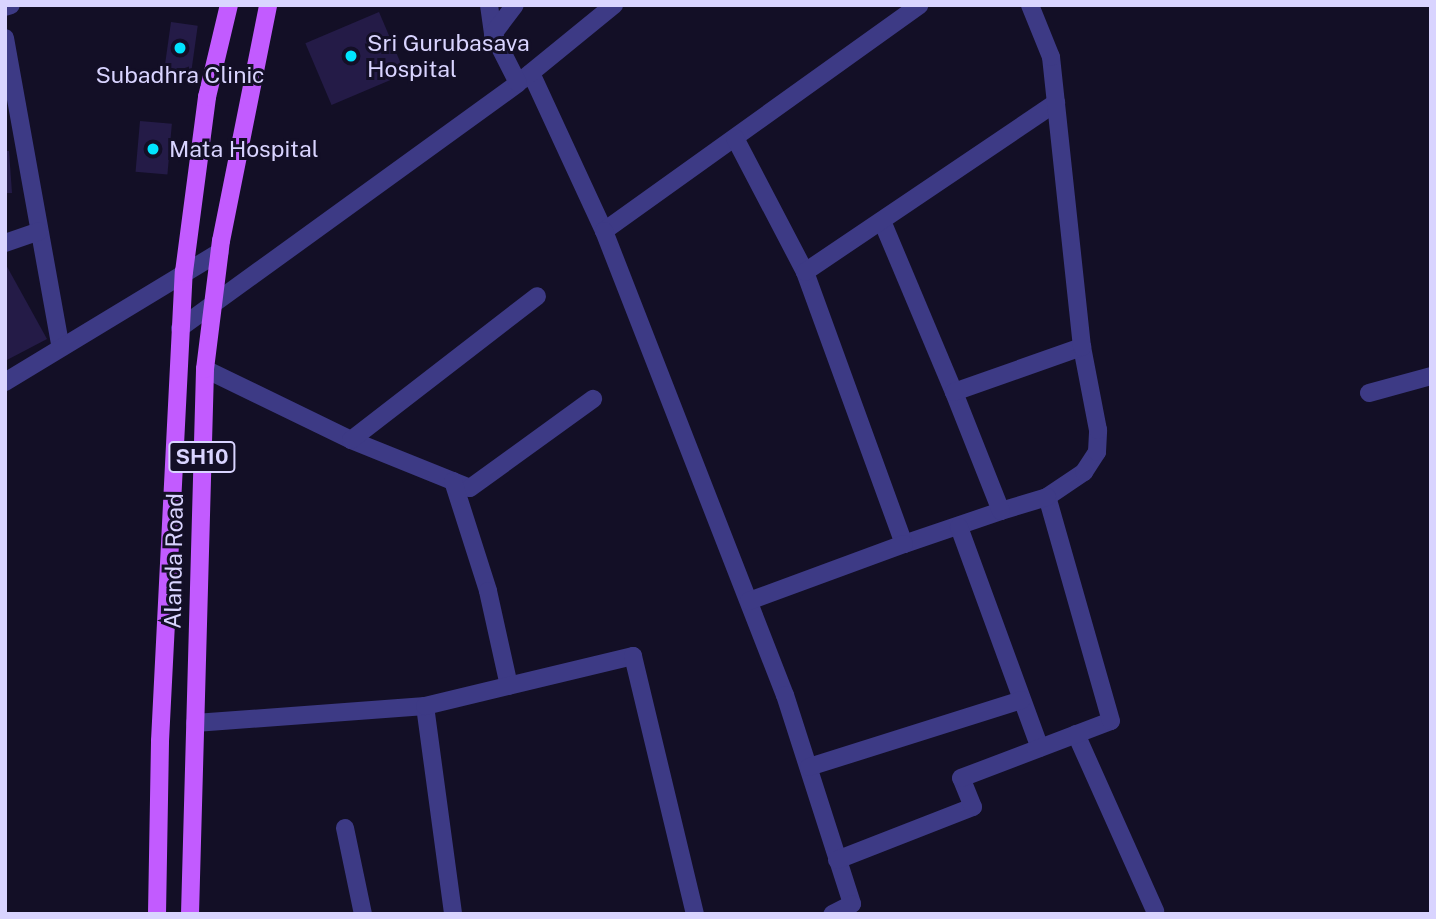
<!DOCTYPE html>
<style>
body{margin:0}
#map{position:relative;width:1436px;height:919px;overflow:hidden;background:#130f26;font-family:"Public Sans",sans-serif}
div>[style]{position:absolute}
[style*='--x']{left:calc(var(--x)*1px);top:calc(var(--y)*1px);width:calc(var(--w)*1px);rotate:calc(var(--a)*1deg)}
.building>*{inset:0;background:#241b47;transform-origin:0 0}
.minor>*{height:18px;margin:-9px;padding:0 9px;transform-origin:9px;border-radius:9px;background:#3d3a85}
.major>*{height:18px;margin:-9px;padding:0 9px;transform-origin:9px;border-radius:9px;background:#c25bff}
.dots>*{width:19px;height:19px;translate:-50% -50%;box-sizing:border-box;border:4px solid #130f26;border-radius:50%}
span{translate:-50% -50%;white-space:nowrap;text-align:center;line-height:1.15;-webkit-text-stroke:6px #130f26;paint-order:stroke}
.shield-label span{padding:2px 5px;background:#130f26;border:2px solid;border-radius:5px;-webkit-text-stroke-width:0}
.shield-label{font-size:21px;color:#d9d4ff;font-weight:700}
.poi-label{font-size:23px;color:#d9d4ff}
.left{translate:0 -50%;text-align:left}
.street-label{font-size:23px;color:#d9d4ff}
.frame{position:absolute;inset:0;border:7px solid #d9d4ff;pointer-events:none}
</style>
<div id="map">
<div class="building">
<i style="left:379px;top:12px;width:67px;height:80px;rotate:67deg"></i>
<i style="left:171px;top:22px;width:27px;height:50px;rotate:8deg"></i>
<i style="left:140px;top:121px;width:32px;height:51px;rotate:5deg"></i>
<i style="clip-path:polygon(5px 151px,9px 151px,12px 193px,5px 193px)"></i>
<i style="clip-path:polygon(5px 263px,47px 339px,5px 361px)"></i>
</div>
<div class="minor">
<i style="--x:489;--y:5;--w:29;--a:82"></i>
<i style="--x:5;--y:7;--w:6;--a:-18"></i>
<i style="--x:5;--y:38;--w:312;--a:79.8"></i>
<i style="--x:531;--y:73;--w:174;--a:65.2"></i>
<i style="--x:604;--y:231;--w:388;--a:-35.6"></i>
<i style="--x:522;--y:80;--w:119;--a:-39.2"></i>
<i style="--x:735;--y:138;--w:151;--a:62.4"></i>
<i style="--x:882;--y:221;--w:186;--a:67.2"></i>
<i style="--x:604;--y:231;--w:498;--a:68.7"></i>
<i style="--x:785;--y:695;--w:219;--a:72.2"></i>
<i style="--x:852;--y:904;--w:22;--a:153"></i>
<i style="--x:5;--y:243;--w:36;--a:-19"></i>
<i style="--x:180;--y:328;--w:417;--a:-35.9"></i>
<i style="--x:518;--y:83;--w:55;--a:-117"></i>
<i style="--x:493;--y:34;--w:36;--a:-53"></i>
<i style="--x:205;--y:369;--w:162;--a:25.9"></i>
<i style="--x:351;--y:440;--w:128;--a:22"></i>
<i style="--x:470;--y:488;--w:152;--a:-35.9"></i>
<i style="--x:5;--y:382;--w:251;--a:-31.2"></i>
<i style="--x:1369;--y:393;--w:64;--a:-15.3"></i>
<i style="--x:351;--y:440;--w:235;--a:-37.7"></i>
<i style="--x:453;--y:481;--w:115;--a:72.3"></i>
<i style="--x:488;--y:591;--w:97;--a:77.5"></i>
<i style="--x:1047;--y:497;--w:45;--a:-34"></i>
<i style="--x:1084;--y:472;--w:24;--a:-57"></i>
<i style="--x:1097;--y:452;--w:22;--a:-87"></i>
<i style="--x:1098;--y:430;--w:85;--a:-100.9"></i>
<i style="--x:1001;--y:511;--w:102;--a:161.2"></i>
<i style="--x:904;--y:544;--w:289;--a:-110"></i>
<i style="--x:805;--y:272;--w:303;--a:-34"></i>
<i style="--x:959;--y:527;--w:235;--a:69.9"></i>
<i style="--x:749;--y:601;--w:165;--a:-20.2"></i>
<i style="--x:425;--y:706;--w:210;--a:82.3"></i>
<i style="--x:195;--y:723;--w:231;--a:-4.2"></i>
<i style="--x:425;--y:706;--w:214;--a:-13.5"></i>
<i style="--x:633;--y:656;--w:265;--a:76.5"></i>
<i style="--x:1076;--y:734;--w:194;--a:65.9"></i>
<i style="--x:809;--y:767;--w:223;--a:-17.5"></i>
<i style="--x:345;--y:828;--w:88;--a:78.2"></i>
<i style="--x:837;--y:860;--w:146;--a:-21.3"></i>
<i style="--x:973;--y:807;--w:31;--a:-112"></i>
<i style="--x:961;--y:778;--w:160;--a:-20.8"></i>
<i style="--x:1111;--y:721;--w:233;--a:-105.9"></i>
<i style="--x:1047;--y:497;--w:48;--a:163.1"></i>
<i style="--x:1001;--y:511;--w:128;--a:-111.6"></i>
<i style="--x:954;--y:392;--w:136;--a:-19.4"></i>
<i style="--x:1082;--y:347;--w:292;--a:-96.1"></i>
<i style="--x:1051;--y:57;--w:56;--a:-112"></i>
</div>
<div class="major">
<i style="--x:157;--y:914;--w:173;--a:-89"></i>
<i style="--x:160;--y:741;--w:470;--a:-87.1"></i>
<i style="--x:184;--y:272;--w:177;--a:-82.5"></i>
<i style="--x:207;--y:97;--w:95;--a:-76.6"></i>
<i style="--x:190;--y:914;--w:545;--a:-88.42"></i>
<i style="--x:205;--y:369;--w:129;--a:-82.9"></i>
<i style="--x:221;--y:241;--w:241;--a:-78.7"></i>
</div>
<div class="dots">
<i style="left:180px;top:48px;background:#00e5ff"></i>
<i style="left:351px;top:56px;background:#00e5ff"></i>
<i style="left:153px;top:149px;background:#00e5ff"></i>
</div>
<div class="shield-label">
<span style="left:202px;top:457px">SH10</span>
</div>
<div class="poi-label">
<span class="left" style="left:367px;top:56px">Sri Gurubasava<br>Hospital</span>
<span style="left:180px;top:75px">Subadhra Clinic</span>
<span class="left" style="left:169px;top:149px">Mata Hospital</span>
</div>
<div class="street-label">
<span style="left:174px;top:561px;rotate:-89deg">Alanda Road</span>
</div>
<div class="frame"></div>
</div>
